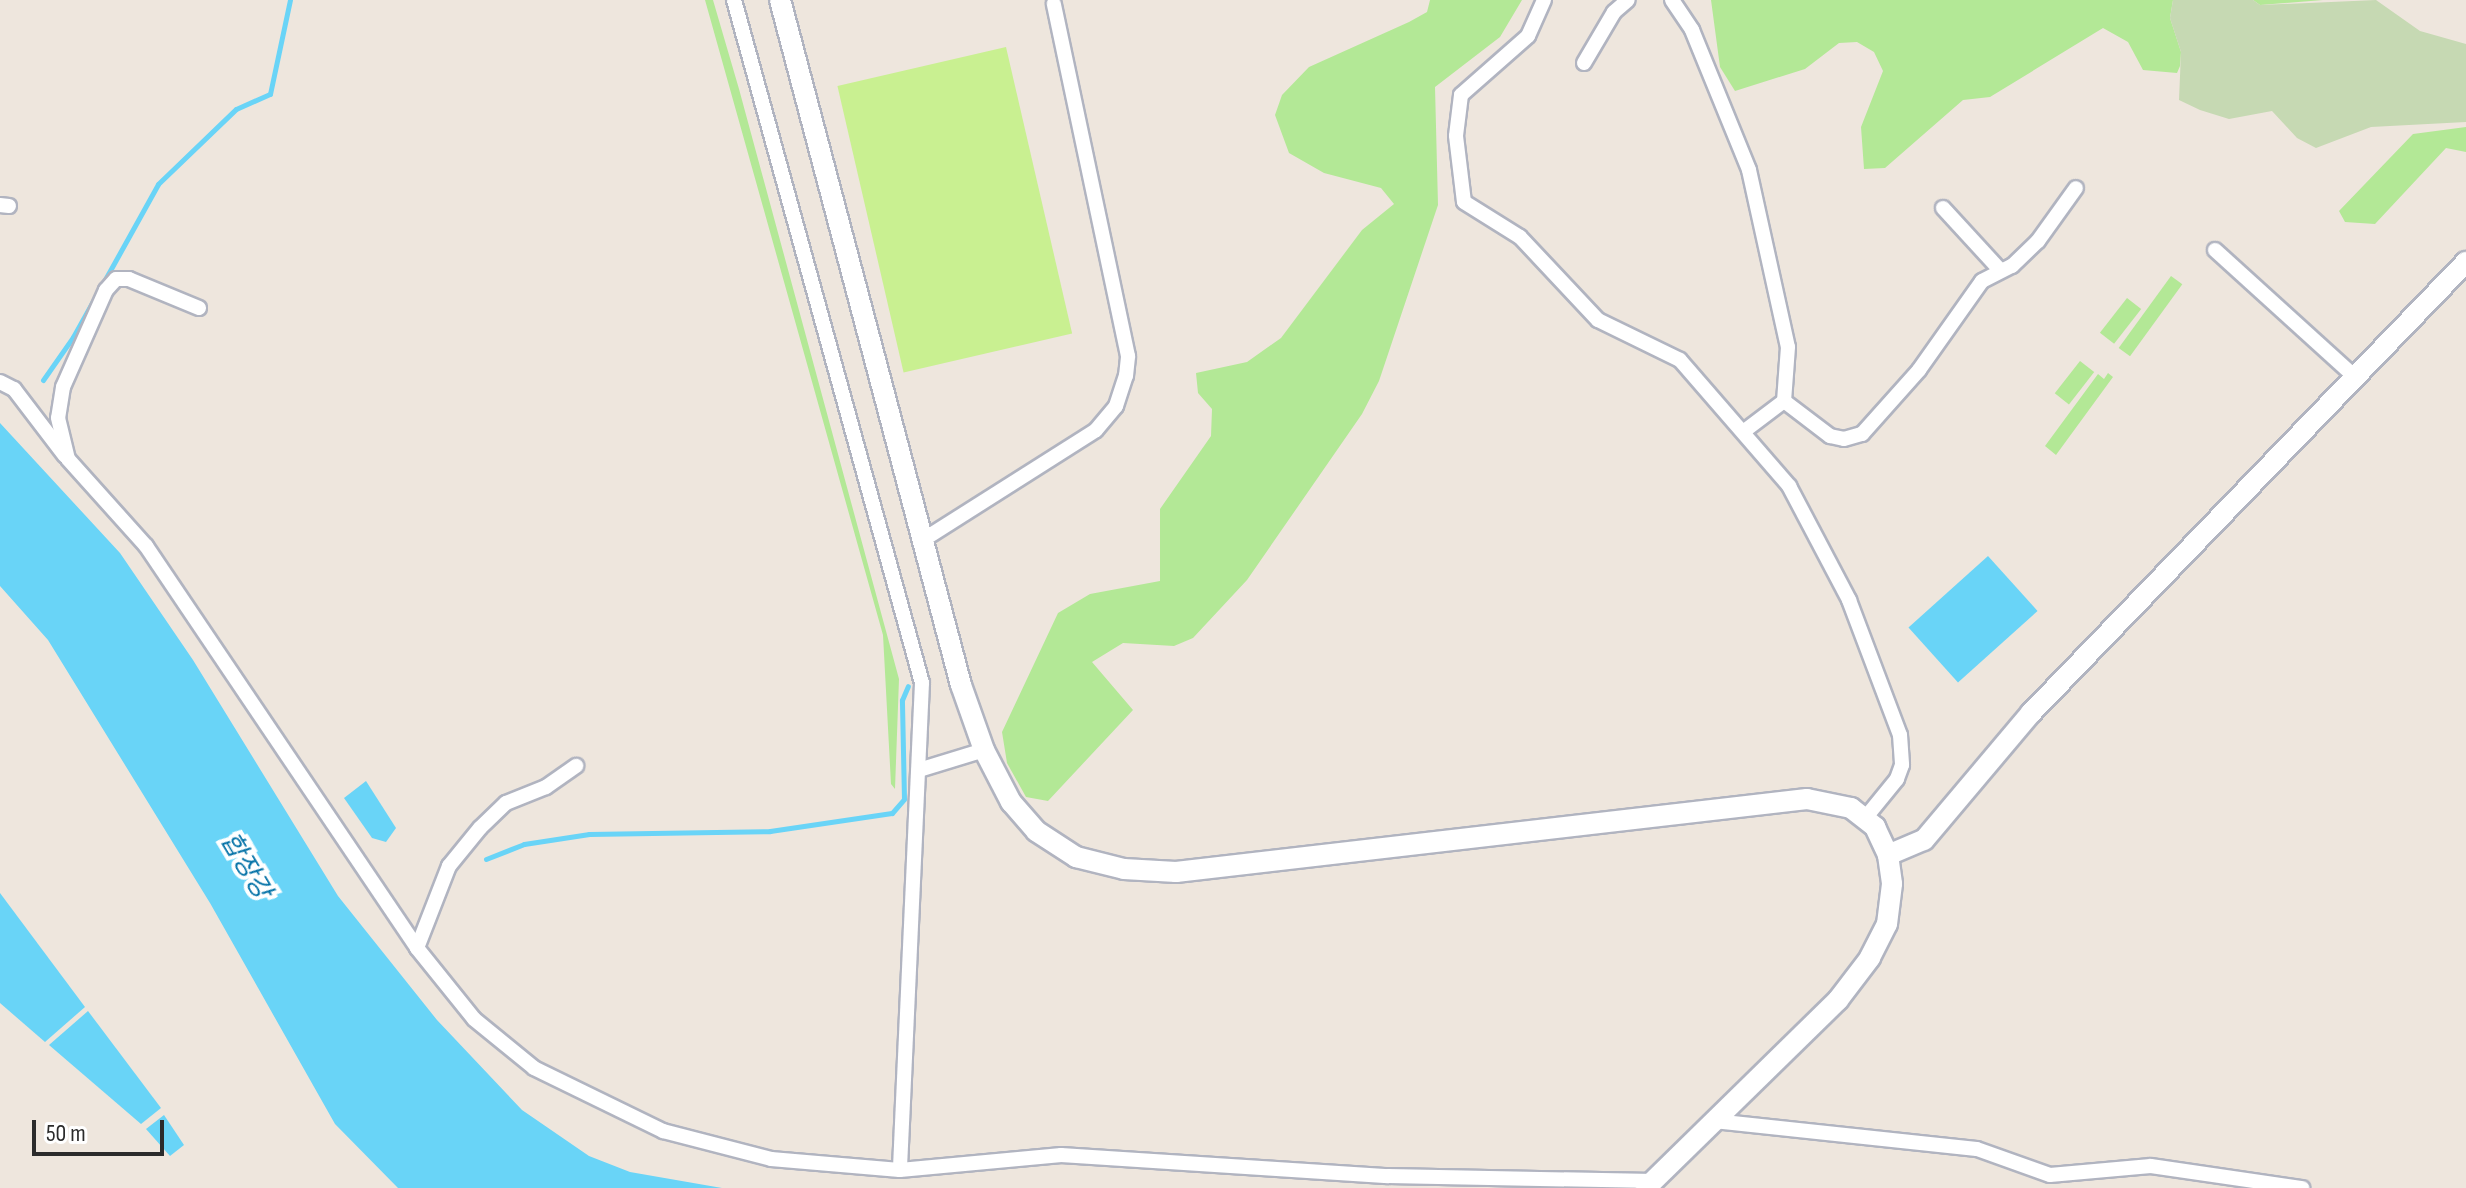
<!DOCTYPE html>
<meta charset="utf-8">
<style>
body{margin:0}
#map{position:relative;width:2466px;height:1188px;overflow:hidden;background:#eee6dd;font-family:"Sofia Sans Condensed","Noto Sans KR",sans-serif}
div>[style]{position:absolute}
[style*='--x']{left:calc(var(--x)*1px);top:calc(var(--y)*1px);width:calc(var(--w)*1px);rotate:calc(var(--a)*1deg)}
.green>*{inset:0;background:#b3e896;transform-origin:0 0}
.cemetery>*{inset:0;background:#c6d9b3}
.pitch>*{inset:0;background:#c9f091;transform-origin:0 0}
.water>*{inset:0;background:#69d4f7;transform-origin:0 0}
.stream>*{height:5px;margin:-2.5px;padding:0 2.5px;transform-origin:2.5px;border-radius:2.5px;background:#69d4f7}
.roads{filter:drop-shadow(2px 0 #b1b4c0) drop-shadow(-2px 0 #b1b4c0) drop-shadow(0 2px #b1b4c0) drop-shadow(0 -2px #b1b4c0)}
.street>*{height:14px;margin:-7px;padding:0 7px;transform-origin:7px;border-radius:7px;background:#fff}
.secondary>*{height:20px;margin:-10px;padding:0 10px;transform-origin:10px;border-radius:10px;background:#fff}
span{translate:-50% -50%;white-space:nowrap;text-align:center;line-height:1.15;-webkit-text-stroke:8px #fff;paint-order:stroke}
.water-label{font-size:26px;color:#0472a7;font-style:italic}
.scale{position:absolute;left:32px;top:1120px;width:132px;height:36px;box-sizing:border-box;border:4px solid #2b2b2b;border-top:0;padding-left:10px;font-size:24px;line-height:28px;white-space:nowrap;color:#2b2b2b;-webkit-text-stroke:6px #fff;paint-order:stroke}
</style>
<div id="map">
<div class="green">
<i style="clip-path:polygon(705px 0,713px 0,739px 89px,899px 679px,895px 789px,891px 784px,883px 635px)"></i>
<i style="clip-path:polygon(1430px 0,1522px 0,1500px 37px,1435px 87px,1438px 205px,1379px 381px,1362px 414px,1247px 580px,1193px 638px,1174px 646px,1123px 643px,1092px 662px,1133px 710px,1048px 801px,1026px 797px,1007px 763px,1002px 732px,1058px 613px,1090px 594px,1160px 581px,1160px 509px,1211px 436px,1212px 409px,1198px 393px,1196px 373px,1247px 362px,1281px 338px,1362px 230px,1394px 204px,1381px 188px,1324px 173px,1289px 153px,1275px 115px,1282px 95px,1309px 67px,1409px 22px,1427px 12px)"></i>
<i style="clip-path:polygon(1711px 0,2173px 0,2170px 18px,2181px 52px,2180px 66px,2177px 73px,2143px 70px,2128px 42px,2103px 28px,1990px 97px,1963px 100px,1885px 168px,1864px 169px,1861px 127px,1883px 71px,1874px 52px,1857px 42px,1839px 43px,1805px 69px,1735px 91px,1720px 67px)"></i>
<i style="clip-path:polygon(2253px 0,2323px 0,2260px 5px)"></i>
<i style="clip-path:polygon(2466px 127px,2466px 152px,2446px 148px,2375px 224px,2345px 222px,2339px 211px,2413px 134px)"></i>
<i style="left:2171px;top:276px;width:14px;height:89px;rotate:36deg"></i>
<i style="left:2127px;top:298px;width:18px;height:44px;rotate:38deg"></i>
<i style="left:2080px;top:361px;width:18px;height:41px;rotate:38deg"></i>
<i style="clip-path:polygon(2108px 373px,2113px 377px,2056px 455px,2045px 446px,2098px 374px,2104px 379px)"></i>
</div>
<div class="cemetery">
<i style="clip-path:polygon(2173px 0,2253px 0,2260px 5px,2376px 0,2420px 31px,2466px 44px,2466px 122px,2371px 127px,2316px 148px,2297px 138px,2272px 111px,2229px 119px,2200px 110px,2179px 100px,2181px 52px,2170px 18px)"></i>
</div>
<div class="pitch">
<i style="left:1006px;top:47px;width:294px;height:173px;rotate:77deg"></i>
</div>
<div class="water">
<i style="clip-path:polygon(0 423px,120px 553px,193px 660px,338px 896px,437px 1020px,522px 1110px,589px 1156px,630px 1172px,722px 1188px,398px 1188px,335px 1124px,210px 903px,48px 640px,0 586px)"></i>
<i style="left:1988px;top:556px;width:74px;height:107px;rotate:48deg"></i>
<i style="clip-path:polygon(366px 781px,396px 828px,386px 842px,372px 838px,344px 798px)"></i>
<i style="clip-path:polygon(0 893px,85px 1007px,45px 1042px,0 1003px)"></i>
<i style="clip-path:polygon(88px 1011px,161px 1108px,141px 1124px,49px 1045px)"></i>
<i style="clip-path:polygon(164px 1115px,184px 1145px,170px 1156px,146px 1129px)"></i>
</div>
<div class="stream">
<i style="--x:43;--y:380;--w:52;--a:-55.1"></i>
<i style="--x:73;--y:337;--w:175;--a:-60.9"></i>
<i style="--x:158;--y:184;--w:108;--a:-43.9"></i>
<i style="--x:236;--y:109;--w:37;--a:-24"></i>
<i style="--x:270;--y:94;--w:96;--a:-78"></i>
<i style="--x:486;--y:859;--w:41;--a:-21.5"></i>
<i style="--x:524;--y:844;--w:66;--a:-8.7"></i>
<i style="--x:589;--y:834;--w:181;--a:-0.9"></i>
<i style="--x:770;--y:831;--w:123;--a:-8.4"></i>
<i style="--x:892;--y:813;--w:18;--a:-49"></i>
<i style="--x:904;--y:799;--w:99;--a:-91.2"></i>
<i style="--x:902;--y:700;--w:15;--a:-67"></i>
</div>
<div class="roads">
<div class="street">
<i style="--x:734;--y:0;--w:708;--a:74.61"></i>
<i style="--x:922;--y:683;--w:487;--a:92.6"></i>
<i style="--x:1544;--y:0;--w:39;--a:114"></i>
<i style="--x:1528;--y:36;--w:89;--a:138.6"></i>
<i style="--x:1461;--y:95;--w:41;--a:97"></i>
<i style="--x:1456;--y:136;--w:66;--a:83.1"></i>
<i style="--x:1464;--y:202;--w:66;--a:32"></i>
<i style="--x:1520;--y:237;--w:114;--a:46.8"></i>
<i style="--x:1598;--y:320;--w:91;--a:26"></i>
<i style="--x:1680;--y:360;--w:167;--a:49.1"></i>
<i style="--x:1789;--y:486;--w:129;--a:62.2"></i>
<i style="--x:1849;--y:600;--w:144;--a:69.3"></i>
<i style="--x:1900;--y:735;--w:30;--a:86"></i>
<i style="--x:1902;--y:765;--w:15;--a:110"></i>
<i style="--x:1897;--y:779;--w:49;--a:129.2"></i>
<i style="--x:1672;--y:0;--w:36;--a:56"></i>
<i style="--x:1692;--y:30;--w:151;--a:67.8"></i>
<i style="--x:1749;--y:170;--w:181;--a:77.6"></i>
<i style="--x:1788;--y:347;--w:54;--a:94.2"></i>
<i style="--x:1784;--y:401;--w:51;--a:142.9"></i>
<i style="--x:1584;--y:63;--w:59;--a:-59.5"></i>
<i style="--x:1614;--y:12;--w:18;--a:-41"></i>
<i style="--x:0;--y:205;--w:9;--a:6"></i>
<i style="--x:1943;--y:208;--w:84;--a:47.4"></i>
<i style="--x:2215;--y:250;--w:188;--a:42.2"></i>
<i style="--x:199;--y:308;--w:76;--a:-157.5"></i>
<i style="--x:129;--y:279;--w:13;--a:180"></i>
<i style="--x:116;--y:279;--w:15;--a:132"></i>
<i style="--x:106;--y:290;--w:106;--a:113.9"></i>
<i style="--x:63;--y:387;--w:31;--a:99"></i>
<i style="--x:58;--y:418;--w:42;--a:76.3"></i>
<i style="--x:68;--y:459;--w:117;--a:48.1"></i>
<i style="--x:146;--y:546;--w:485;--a:56"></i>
<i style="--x:417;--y:948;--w:91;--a:51.2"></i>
<i style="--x:474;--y:1019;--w:77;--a:39.2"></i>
<i style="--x:534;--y:1068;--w:144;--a:26"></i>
<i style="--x:663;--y:1131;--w:112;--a:14.5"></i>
<i style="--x:771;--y:1159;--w:129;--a:4.9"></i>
<i style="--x:900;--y:1170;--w:162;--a:-5.3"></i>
<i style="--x:1061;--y:1155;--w:328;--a:3.7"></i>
<i style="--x:1388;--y:1176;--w:266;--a:1.1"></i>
<i style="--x:0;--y:382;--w:16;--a:27"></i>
<i style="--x:14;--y:389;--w:84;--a:52.7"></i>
<i style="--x:1784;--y:401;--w:58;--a:37.3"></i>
<i style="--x:1830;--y:436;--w:14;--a:12"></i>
<i style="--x:1844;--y:439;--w:19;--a:-16"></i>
<i style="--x:1862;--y:434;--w:86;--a:-48.3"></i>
<i style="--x:1919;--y:370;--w:109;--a:-54.7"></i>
<i style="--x:1982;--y:281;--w:34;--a:-27"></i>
<i style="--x:2012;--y:266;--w:36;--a:-44"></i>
<i style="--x:2038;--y:241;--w:65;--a:-54.4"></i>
<i style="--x:926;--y:538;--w:201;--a:-32.4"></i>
<i style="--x:1096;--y:430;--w:31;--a:-50"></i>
<i style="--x:1116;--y:406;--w:32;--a:-72"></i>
<i style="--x:1126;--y:376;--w:20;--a:-84"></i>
<i style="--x:1128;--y:356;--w:360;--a:-101.9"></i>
<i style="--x:919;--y:770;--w:68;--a:-17.1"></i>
<i style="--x:417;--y:948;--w:88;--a:-68.7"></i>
<i style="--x:449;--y:866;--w:49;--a:-50.8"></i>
<i style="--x:480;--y:828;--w:36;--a:-44"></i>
<i style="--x:506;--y:803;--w:43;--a:-21.8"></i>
<i style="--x:546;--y:787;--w:37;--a:-35"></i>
<i style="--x:1714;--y:1121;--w:264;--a:6.1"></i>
<i style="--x:1977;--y:1149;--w:77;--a:19.6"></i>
<i style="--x:2050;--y:1175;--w:101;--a:-5.1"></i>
<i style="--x:2151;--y:1166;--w:153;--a:8.3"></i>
</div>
<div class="secondary">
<i style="--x:780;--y:0;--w:709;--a:75.2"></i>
<i style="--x:961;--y:685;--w:69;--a:70.5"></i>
<i style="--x:984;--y:750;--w:59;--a:62.6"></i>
<i style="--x:1011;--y:802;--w:38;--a:49"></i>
<i style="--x:1036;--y:831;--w:48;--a:33"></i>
<i style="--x:1076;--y:857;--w:49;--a:14"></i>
<i style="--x:1124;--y:869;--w:52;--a:3.3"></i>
<i style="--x:1176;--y:872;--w:635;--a:-6.6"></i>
<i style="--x:1807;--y:799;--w:45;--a:11.6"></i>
<i style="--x:1851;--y:808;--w:31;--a:38"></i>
<i style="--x:1875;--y:827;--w:31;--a:65"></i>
<i style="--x:1888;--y:855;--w:29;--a:82"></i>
<i style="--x:1892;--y:884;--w:40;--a:97.1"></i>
<i style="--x:1887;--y:924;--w:38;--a:117"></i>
<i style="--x:1870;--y:958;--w:53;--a:127.3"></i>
<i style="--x:1838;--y:1000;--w:269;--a:135.6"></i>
<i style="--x:1888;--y:855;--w:39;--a:-23"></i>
<i style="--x:1924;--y:840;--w:166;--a:-49.9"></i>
<i style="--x:2031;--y:713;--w:627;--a:-46.03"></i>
</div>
</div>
<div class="water-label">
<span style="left:245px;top:866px;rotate:59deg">합장강</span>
</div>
<div class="scale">50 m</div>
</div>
